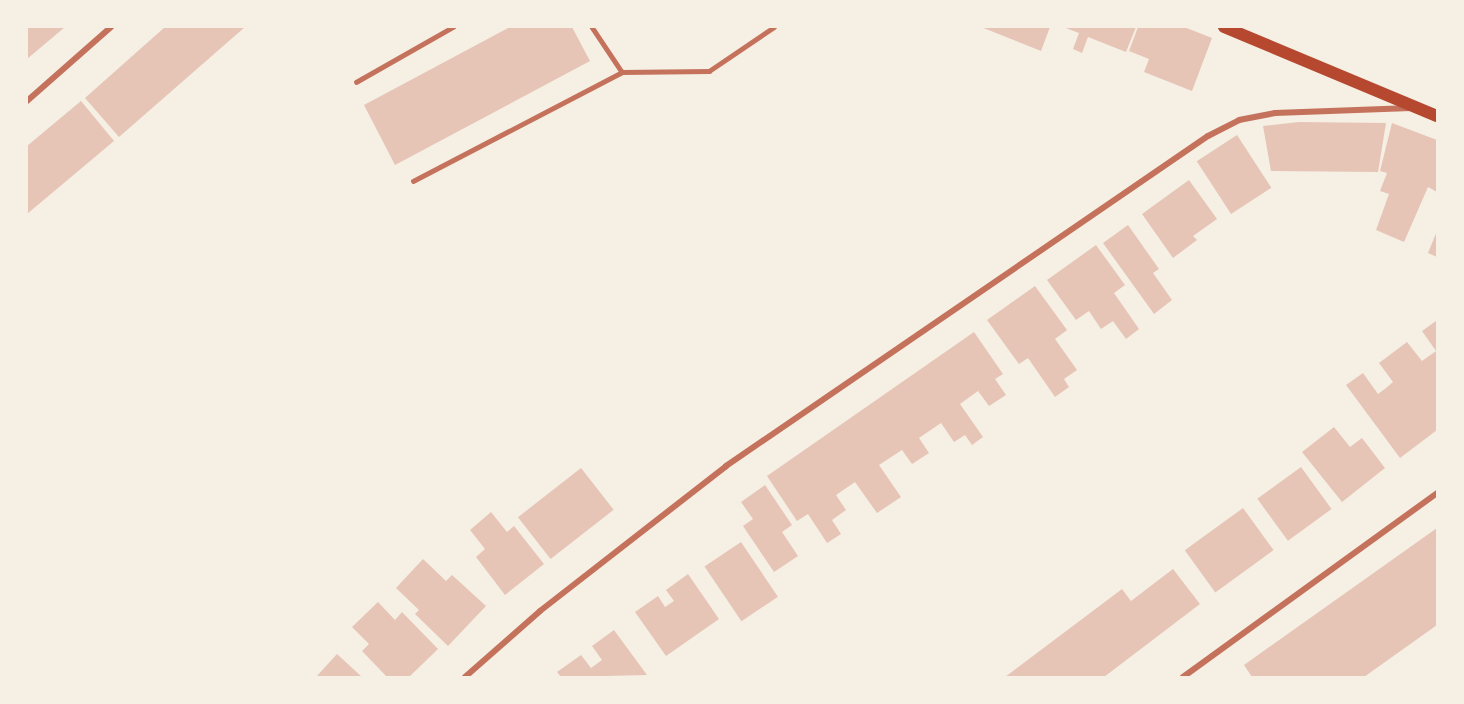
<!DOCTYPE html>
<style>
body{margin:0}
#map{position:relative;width:1464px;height:704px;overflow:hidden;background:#f6efe4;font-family:Helvetica,sans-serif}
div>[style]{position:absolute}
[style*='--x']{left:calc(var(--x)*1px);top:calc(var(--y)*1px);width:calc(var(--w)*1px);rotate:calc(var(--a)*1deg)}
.building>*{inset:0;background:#e6c5b7;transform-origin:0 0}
.service>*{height:4.5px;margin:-2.25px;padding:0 2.25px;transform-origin:2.25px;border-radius:2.25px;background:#c5725c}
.minor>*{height:6px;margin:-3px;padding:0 3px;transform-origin:3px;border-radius:3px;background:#c5725c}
.secondary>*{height:12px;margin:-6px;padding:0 6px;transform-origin:6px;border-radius:6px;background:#b5482f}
span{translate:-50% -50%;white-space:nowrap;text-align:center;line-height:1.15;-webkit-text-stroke:6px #f6efe4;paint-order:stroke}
.frame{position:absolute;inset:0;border:28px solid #f6efe4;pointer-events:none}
</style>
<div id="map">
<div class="building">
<i style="clip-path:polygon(27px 27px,65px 27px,27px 59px)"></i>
<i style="clip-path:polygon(165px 27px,245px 27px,119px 137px,85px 98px)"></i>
<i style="clip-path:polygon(510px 27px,572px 27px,590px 61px,395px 165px,364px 105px)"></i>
<i style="clip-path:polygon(981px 27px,1050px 27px,1041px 51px)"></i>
<i style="clip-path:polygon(1063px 27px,1136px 27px,1126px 52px,1088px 37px,1082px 53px,1073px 49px,1079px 33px)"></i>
<i style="clip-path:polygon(1138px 27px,1184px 27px,1212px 38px,1192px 91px,1144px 72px,1149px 59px,1129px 51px)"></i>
<i style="clip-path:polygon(81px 101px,114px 141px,27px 214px,27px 146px)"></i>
<i style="clip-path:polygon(1299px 122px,1386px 123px,1378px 172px,1271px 171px,1263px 126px)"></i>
<i style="clip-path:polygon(1392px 123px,1437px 140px,1437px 192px,1428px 187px,1404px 242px,1376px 230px,1389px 194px,1380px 191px,1387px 173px,1380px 171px)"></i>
<i style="left:1237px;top:135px;width:63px;height:48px;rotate:57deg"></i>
<i style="clip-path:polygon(1189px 180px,1217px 219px,1193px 236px,1197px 240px,1173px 258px,1142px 214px)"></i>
<i style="clip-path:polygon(1128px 225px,1159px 269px,1153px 273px,1172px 300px,1154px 314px,1103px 243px)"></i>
<i style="clip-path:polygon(1437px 231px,1437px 257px,1428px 253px)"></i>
<i style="clip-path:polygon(1096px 245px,1125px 285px,1114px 293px,1139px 329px,1126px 339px,1113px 321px,1101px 329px,1089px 311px,1076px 320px,1047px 280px)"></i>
<i style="clip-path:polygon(1035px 286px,1067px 330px,1055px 339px,1077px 370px,1064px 379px,1069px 387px,1055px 397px,1028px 358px,1019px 364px,987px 320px)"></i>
<i style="clip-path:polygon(1436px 321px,1437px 430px,1400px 458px,1346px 385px,1363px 373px,1378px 394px,1386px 388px,1393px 382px,1379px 363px,1407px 342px,1422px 361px,1436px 351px,1422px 331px)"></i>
<i style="clip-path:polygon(974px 332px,1003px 374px,995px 379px,1006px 395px,989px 406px,978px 391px,960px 404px,983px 437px,972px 445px,965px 435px,954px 442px,941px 423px,919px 438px,929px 453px,912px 464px,902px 450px,879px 465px,901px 497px,877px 513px,855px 482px,836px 495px,846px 510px,832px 520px,841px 534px,827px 543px,808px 514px,797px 521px,767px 476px)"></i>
<i style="clip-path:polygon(1334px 427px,1350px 447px,1362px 438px,1385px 468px,1342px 502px,1302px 452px)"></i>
<i style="left:1301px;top:467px;width:52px;height:54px;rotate:54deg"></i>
<i style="left:581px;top:468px;width:53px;height:80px;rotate:52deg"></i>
<i style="clip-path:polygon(765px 485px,792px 525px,782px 532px,798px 556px,774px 572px,743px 526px,753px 519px,741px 502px)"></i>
<i style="left:1243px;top:508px;width:52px;height:72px;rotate:54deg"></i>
<i style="clip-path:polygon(491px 512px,507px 532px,514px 526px,544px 564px,505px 595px,476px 557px,485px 549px,470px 530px)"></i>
<i style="clip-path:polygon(1437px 528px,1437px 625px,1364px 677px,1252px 677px,1244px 665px)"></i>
<i style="left:741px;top:542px;width:66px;height:44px;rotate:56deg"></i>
<i style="clip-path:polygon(423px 559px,446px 581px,452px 575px,486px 606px,448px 646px,415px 614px,419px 610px,396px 588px)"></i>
<i style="clip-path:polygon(1173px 569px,1200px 604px,1104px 677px,1005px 677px,1122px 589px,1131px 601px)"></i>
<i style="clip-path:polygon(688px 574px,719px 619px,666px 656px,635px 612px,658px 596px,665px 607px,674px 601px,666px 590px)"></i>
<i style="clip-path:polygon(378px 602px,395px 620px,402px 612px,438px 649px,409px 677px,387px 677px,362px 651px,369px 644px,352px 627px)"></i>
<i style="clip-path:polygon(614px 630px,647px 675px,561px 677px,557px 672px,581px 655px,591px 668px,602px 660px,592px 646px)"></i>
<i style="clip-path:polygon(337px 654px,362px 677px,316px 677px)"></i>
</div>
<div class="service">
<i style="--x:592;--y:27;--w:54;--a:56.3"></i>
<i style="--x:356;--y:82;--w:112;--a:-29.6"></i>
<i style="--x:413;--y:181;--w:236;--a:-27.5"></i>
<i style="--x:622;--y:72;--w:87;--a:-0.7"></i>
<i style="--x:709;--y:71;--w:78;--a:-34.1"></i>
</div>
<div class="minor">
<i style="--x:27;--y:101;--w:112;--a:-41.4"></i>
<i style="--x:465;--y:677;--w:100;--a:-41.3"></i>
<i style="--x:540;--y:611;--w:236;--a:-37.9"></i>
<i style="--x:726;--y:466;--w:584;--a:-34.4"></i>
<i style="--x:1208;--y:136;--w:35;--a:-27"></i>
<i style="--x:1239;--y:120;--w:37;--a:-11"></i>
<i style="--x:1275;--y:113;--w:136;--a:-2.1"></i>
<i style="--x:1183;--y:677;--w:314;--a:-35.9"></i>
</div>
<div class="secondary">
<i style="--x:1224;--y:27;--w:231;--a:22.7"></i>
</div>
<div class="frame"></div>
</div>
